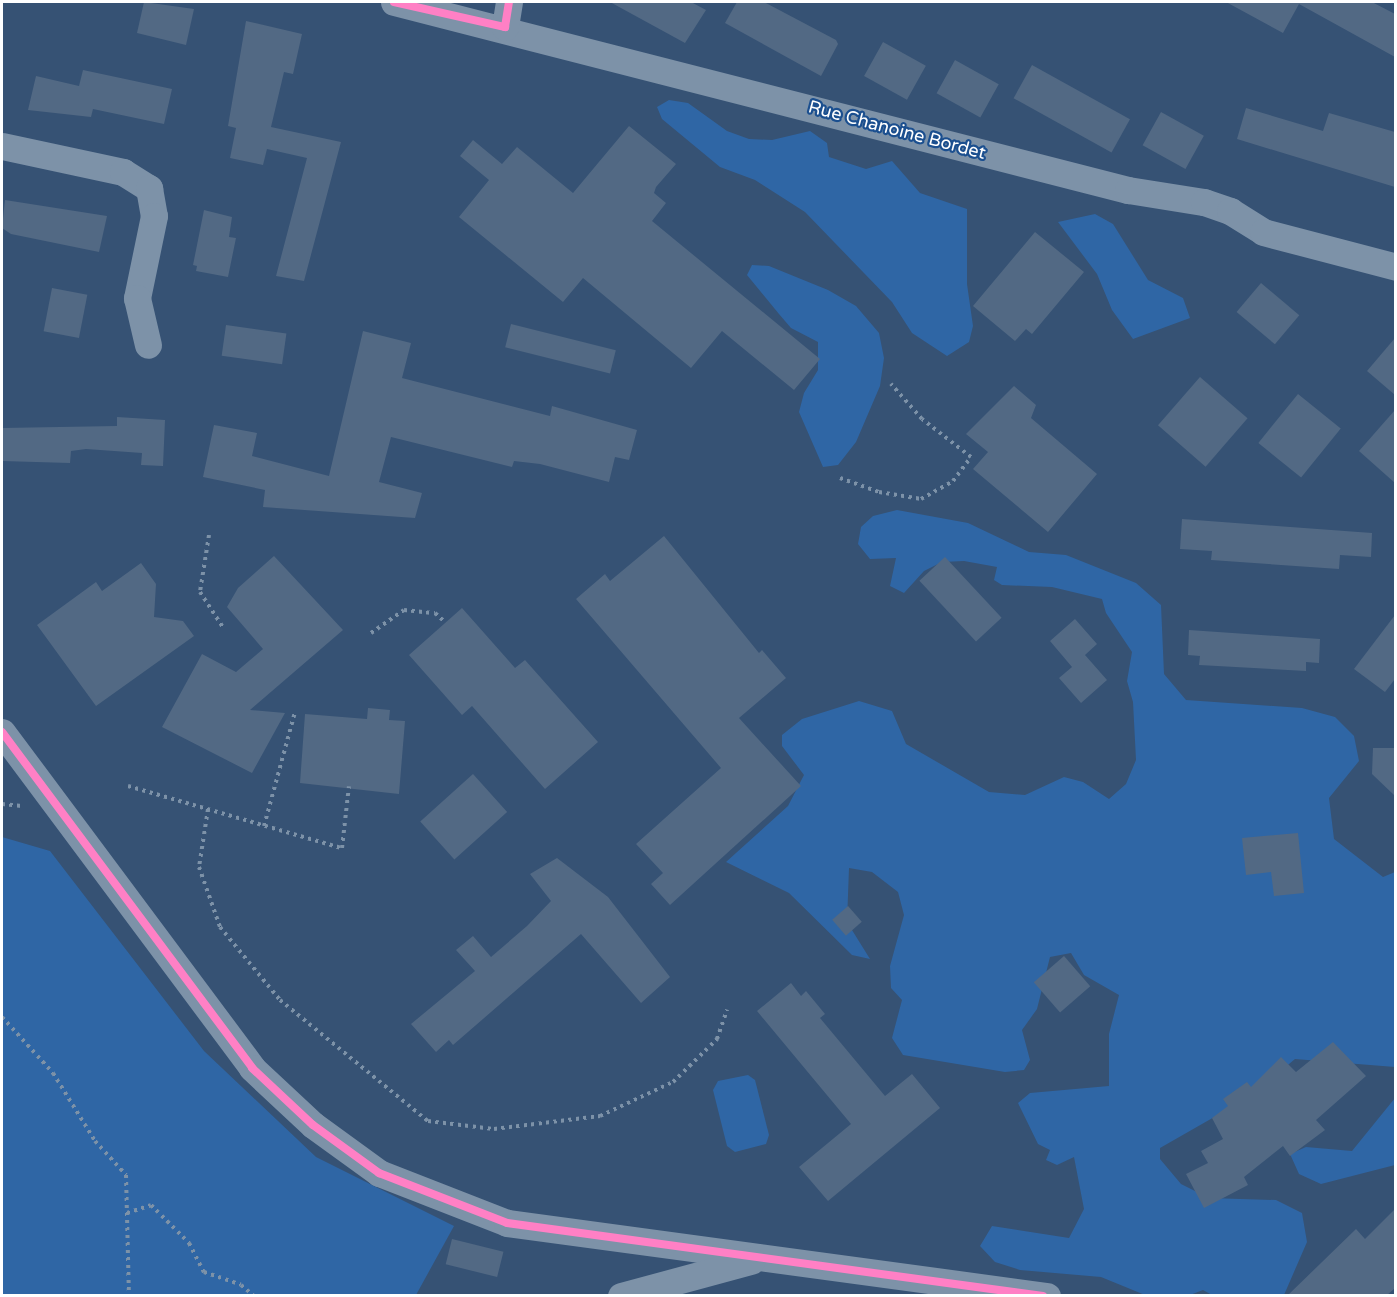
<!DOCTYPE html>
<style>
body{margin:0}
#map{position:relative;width:1397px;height:1297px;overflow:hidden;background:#365274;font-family:"Varela Round",sans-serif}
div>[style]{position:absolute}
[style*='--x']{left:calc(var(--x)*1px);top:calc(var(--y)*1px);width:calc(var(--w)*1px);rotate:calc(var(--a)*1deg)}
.green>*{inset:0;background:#2f66a5}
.building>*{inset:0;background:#526984;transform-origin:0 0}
.path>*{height:4px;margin-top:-2px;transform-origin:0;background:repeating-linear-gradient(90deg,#7d92a8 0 3px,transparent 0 7.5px)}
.minor>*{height:27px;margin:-13.5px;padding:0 13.5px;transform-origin:13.5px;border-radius:13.5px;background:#7d92a8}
.bus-1>*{height:8px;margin:-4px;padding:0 4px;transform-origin:4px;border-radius:4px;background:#ff80c5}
span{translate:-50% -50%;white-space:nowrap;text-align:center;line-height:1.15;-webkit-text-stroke:4.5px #1b4f8f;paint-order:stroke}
.street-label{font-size:18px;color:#fff}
.frame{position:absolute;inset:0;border:3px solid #fff;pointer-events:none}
</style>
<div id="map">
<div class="green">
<i style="clip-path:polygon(669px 100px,688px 103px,727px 131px,749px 139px,772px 140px,810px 131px,827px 143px,829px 157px,866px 169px,892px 161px,920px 193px,967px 209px,967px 284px,973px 326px,969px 342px,947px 356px,912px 333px,892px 302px,805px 212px,755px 180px,720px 167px,662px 119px,657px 107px)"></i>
<i style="clip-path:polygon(1095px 214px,1113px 224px,1148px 280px,1183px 298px,1190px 318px,1133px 339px,1112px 310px,1097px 274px,1058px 222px)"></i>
<i style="clip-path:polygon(752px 265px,769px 266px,828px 290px,856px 306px,879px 333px,884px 358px,880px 386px,856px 442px,838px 465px,823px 467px,799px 412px,804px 393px,818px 370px,818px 342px,791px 328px,779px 314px,747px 275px)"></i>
<i style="clip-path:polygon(897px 510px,968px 523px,1029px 552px,1066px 555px,1136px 583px,1161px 605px,1164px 674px,1186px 700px,1302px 708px,1335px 717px,1354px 736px,1359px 761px,1329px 798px,1334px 839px,1383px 877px,1395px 872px,1395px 1067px,1295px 1059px,1251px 1096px,1160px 1148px,1160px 1159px,1181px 1184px,1209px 1198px,1276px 1200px,1302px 1213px,1307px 1242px,1284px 1295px,1212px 1295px,1203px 1290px,1190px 1295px,1145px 1295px,1101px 1277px,1020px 1270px,995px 1262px,980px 1246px,992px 1226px,1069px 1238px,1084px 1209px,1074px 1157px,1057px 1165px,1046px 1160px,1050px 1150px,1038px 1144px,1018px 1103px,1030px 1093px,1109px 1086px,1109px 1034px,1119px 995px,1084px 975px,1071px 953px,1050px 957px,1037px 1009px,1022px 1030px,1030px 1060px,1024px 1070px,1005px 1072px,903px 1055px,892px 1038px,902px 1000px,891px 988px,890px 966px,904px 915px,898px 892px,872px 872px,849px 868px,847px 922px,870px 959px,852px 955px,789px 893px,726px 862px,788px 806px,804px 775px,782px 746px,782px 735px,802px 719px,859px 701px,892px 711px,906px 744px,989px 792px,1025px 795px,1064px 777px,1083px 782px,1109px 799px,1126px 784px,1136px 760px,1133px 702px,1127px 681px,1132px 652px,1106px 613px,1102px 599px,1052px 587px,1002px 585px,994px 580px,997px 567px,964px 561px,942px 562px,924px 571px,904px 593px,890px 586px,896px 558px,870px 559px,858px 544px,861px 527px,873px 516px)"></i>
<i style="clip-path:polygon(2px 837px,50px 851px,204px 1051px,316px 1157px,454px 1226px,416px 1295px,2px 1295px)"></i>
<i style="clip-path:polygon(748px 1075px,755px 1080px,769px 1135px,766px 1144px,735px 1152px,727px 1146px,713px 1090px,718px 1081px)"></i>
<i style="clip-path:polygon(1395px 1098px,1395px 1165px,1321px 1184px,1299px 1174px,1290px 1154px,1306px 1147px,1352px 1151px)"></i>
</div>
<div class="building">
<i style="clip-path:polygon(144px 2px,194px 9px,186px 45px,137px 33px)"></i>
<i style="clip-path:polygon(610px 2px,691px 2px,706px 10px,685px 43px)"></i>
<i style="clip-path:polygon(737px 2px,764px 2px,836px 40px,838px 44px,821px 76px,725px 23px)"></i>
<i style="clip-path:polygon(1226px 2px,1372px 2px,1395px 14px,1395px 57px,1299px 4px,1283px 33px)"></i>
<i style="clip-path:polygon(246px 21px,302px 34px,293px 74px,284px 72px,271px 127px,341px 142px,304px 281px,276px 276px,307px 158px,267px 149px,263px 165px,230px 158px,236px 128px,228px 126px)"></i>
<i style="left:883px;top:42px;width:49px;height:39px;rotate:29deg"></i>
<i style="left:955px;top:60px;width:50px;height:38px;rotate:29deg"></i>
<i style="left:1032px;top:65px;width:112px;height:38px;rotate:29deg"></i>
<i style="clip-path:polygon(83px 70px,172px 89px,164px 124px,93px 109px,91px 117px,28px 110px,36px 76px,79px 86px)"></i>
<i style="clip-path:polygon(1246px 108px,1323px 131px,1329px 113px,1395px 132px,1395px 187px,1237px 139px)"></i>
<i style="left:1161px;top:112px;width:49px;height:38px;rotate:29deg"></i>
<i style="clip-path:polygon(629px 126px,676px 164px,656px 187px,654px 193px,666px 203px,652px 221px,820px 359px,794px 390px,722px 331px,691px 368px,583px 278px,563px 302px,459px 217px,489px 180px,460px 156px,473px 140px,502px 164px,517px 147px,573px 193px)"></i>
<i style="clip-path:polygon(5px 200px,107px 216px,99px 252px,11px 234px,2px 228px)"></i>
<i style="clip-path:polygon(204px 210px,232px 217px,229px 237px,236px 238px,228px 277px,196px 271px,197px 266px,193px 265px)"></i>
<i style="clip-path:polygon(1035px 232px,1084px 272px,1032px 334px,1026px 329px,1015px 341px,973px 306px)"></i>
<i style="left:1261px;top:283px;width:50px;height:38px;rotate:40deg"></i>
<i style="left:52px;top:288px;width:36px;height:44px;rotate:11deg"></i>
<i style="left:511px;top:324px;width:108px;height:24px;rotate:14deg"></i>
<i style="left:226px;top:325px;width:61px;height:31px;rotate:8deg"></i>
<i style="clip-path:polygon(363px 331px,411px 343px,402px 378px,550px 416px,552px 406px,637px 430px,629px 460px,615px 457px,609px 482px,540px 464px,514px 461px,512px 467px,391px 437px,379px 482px,422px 493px,415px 518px,263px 507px,265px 490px,203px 477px,214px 425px,257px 433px,252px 456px,329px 476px)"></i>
<i style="clip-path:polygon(1395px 338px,1395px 395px,1367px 371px)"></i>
<i style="left:1200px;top:377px;width:63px;height:64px;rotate:41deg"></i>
<i style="clip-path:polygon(1014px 386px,1036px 405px,1031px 418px,1097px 474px,1048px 532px,973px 469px,988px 452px,966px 434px)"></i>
<i style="left:1298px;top:394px;width:55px;height:63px;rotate:39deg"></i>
<i style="clip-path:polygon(1395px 410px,1395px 483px,1359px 451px)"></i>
<i style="clip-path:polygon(117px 417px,165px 420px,163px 466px,141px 465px,142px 453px,86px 449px,71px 451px,70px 463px,2px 461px,2px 428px,117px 426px)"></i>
<i style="clip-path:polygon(1182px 519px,1372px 533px,1371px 557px,1340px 555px,1339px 569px,1211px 560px,1212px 551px,1180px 549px)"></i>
<i style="clip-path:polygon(664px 536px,759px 653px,762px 650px,786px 678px,739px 718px,801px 786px,670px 905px,651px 884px,663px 873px,636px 844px,721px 768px,576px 599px,605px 574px,610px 581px)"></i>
<i style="clip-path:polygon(274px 556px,343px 630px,250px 710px,285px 713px,252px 773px,162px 727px,202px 654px,236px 672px,263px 649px,227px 607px,238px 588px)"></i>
<i style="left:945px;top:557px;width:83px;height:35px;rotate:47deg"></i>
<i style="clip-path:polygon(141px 563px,156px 584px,154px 617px,183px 621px,194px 636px,96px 706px,37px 625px,96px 582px,102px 591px)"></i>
<i style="clip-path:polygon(462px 608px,515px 668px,525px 660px,598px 742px,545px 789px,472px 706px,462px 715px,409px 655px)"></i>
<i style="clip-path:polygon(1395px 615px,1395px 679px,1385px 692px,1354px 669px)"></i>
<i style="clip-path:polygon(1075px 619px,1097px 644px,1073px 666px,1085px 655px,1107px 680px,1081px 703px,1059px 678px,1072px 667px,1050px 641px)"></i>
<i style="clip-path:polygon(1189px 630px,1320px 639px,1319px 663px,1306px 662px,1306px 671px,1199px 665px,1200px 656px,1188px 655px)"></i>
<i style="clip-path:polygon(368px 708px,390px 710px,389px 720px,405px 721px,399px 794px,300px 783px,305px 714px,367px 719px)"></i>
<i style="clip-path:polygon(1373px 748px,1395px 748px,1395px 796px,1372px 774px)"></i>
<i style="left:473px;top:774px;width:51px;height:71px;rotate:48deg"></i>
<i style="clip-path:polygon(1298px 833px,1304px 893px,1274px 896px,1271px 872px,1246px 875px,1242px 838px)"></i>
<i style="clip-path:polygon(557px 858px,608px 897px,670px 977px,641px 1003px,581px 934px,453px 1045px,449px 1040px,436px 1052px,411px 1024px,475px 971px,456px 950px,473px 936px,491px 957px,527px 926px,551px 901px,530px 874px)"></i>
<i style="left:848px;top:906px;width:21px;height:21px;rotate:49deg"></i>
<i style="left:1064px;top:956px;width:40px;height:40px;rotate:49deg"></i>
<i style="clip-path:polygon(791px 983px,801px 996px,806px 991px,825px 1014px,820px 1018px,885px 1096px,912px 1074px,940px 1108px,828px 1201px,799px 1167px,851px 1124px,757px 1011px)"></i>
<i style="clip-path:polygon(1333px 1042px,1366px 1076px,1316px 1120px,1325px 1130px,1290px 1156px,1283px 1146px,1244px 1177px,1248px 1185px,1204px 1208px,1186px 1174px,1208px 1163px,1201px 1151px,1223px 1139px,1212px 1118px,1228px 1106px,1223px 1099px,1247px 1082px,1251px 1087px,1281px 1057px,1296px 1072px)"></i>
<i style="clip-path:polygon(1395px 1209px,1395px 1288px,1386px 1296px,1287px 1296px,1356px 1229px,1365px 1239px)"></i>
<i style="left:452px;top:1239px;width:53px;height:26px;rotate:14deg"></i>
</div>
<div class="path">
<i style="--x:840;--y:478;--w:41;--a:19.7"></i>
<i style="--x:879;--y:492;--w:43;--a:9.5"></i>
<i style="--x:921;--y:499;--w:37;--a:-29"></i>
<i style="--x:953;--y:481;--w:30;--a:-53"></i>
<i style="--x:971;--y:457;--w:62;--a:-142.2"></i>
<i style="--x:922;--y:419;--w:47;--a:-131.5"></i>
<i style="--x:209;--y:535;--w:58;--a:99"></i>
<i style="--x:200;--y:592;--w:44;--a:57"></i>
<i style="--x:371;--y:633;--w:40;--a:-34.9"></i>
<i style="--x:404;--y:610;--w:31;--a:6"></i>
<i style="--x:435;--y:613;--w:13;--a:42"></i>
<i style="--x:128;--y:786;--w:223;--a:16.2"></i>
<i style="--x:342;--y:848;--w:62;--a:-83.6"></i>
<i style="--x:2;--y:804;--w:20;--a:6"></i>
<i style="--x:208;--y:809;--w:59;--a:98.8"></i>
<i style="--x:199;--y:867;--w:64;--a:70.7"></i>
<i style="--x:220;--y:927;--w:94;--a:50.6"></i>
<i style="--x:280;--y:1000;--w:191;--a:39.3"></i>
<i style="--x:428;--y:1121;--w:66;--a:6.9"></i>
<i style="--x:494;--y:1129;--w:107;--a:-7"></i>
<i style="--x:600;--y:1116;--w:81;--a:-25"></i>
<i style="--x:673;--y:1082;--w:62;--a:-44.3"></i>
<i style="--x:717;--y:1039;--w:31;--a:-71"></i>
<i style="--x:264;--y:826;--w:118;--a:-74.8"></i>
<i style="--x:2;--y:1017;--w:76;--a:47.7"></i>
<i style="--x:53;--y:1073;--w:80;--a:58.3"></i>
<i style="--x:95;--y:1141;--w:46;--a:47.6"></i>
<i style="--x:126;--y:1175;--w:121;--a:88.6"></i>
<i style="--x:127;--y:1213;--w:25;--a:-18"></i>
<i style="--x:151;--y:1205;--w:54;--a:45"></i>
<i style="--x:189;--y:1243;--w:33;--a:63"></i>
<i style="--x:204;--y:1272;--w:39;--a:19"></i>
<i style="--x:241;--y:1285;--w:17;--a:40"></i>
</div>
<div class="minor">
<i style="--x:394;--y:2;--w:758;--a:14.37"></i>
<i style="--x:1128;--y:190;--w:77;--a:9"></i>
<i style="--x:1204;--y:202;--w:28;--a:19"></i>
<i style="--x:1230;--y:211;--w:39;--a:32"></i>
<i style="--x:1263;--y:232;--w:138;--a:14.7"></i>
<i style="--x:505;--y:27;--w:25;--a:-81"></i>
<i style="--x:2;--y:146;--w:124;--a:12.1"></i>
<i style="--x:123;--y:172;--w:31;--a:32"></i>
<i style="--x:149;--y:188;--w:28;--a:80"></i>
<i style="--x:154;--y:216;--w:84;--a:101.7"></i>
<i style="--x:137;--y:298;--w:48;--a:76.8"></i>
<i style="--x:2;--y:732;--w:419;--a:53.3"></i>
<i style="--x:252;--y:1068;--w:83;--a:43.1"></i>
<i style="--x:313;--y:1125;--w:82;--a:36"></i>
<i style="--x:379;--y:1173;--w:137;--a:21.3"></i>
<i style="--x:507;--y:1223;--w:545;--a:7.7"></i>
<i style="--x:621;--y:1296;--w:135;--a:-15.1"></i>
</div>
<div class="bus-1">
<i style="--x:394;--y:2;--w:114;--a:12.7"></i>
<i style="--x:505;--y:27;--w:25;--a:-81"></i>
<i style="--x:2;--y:732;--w:419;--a:53.3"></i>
<i style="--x:252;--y:1068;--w:83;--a:43.1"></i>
<i style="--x:313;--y:1125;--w:82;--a:36"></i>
<i style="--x:379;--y:1173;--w:137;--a:21.3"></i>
<i style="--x:507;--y:1223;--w:541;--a:7.76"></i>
</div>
<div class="street-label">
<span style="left:897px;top:130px;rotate:15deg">Rue Chanoine Bordet</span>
</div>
<div class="frame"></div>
</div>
